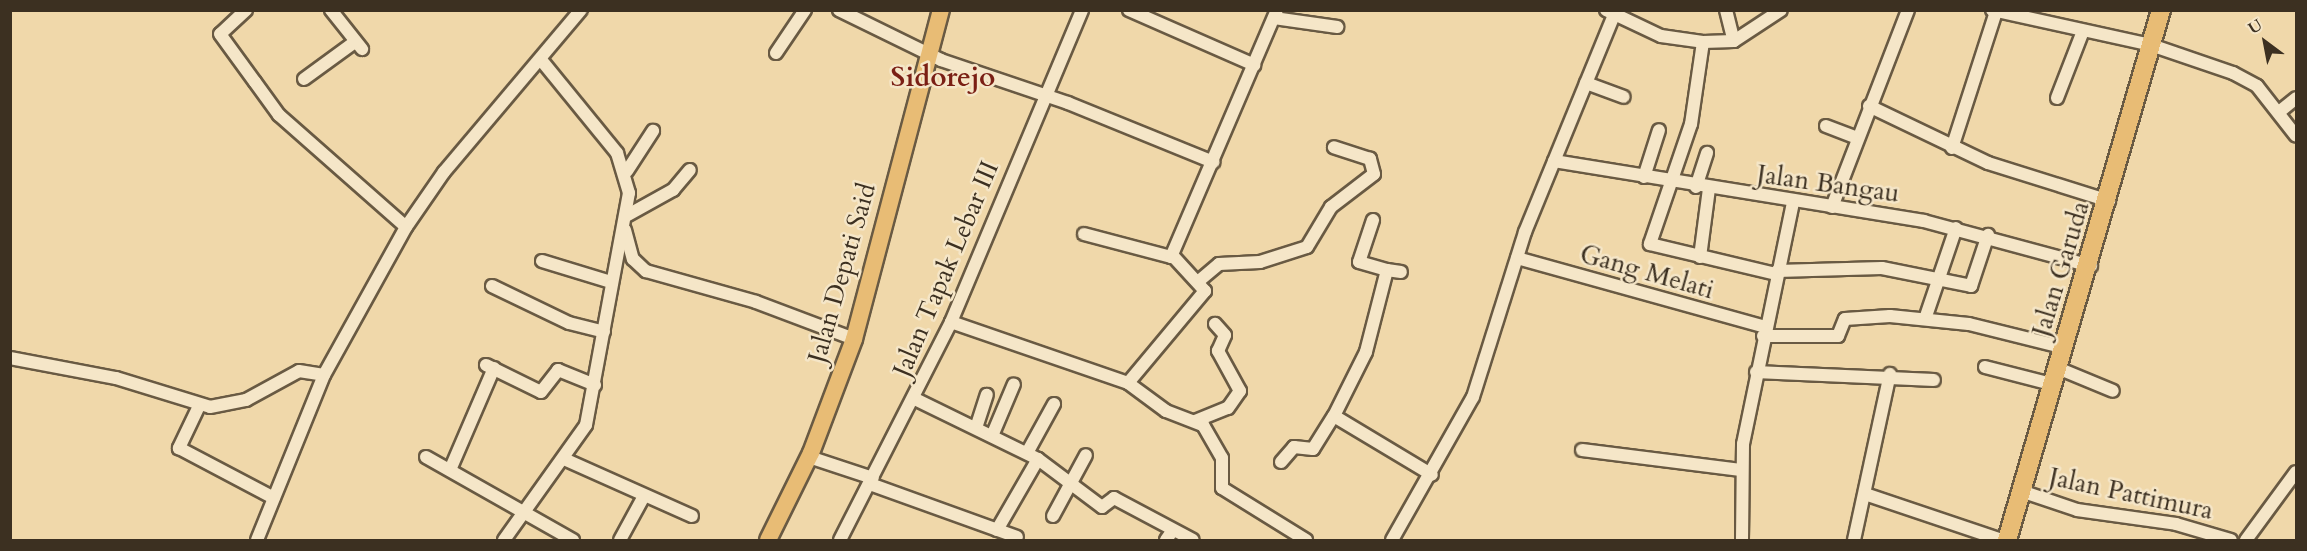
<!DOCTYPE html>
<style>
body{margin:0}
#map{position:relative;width:2307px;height:551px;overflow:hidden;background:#f0d8aa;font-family:Cardo,serif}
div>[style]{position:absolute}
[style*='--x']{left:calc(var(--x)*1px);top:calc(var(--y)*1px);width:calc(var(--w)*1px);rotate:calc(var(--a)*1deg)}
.roads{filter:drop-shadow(2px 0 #695a43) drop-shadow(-2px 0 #695a43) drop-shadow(0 2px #695a43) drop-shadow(0 -2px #695a43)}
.minor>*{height:12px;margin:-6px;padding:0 6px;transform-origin:6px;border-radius:6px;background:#f5e6c8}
.major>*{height:16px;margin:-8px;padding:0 8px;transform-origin:8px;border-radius:8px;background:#e8bc75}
.highway>*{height:18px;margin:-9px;padding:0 9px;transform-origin:9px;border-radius:9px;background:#e8bc75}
span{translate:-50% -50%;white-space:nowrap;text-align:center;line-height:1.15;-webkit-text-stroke:5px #f5e6c8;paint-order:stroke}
.street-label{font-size:26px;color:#3c3021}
.quarter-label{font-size:28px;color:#7a1f14;font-weight:700}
.frame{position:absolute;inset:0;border:12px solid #3c3021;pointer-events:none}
.north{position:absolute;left:2235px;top:12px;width:60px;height:60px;-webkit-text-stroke:4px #f5e6c8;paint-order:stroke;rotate:328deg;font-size:16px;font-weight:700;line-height:24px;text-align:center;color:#3c3021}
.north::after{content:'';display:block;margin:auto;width:21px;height:27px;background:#3c3021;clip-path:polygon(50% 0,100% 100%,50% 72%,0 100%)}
</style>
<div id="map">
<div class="roads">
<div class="minor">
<i style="--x:246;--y:10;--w:35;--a:137"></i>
<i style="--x:220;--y:34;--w:59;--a:53.9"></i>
<i style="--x:255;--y:82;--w:41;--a:54"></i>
<i style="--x:279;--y:115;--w:169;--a:41.4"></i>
<i style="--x:331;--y:10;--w:50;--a:51.5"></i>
<i style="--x:839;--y:10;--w:114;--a:26.1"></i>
<i style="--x:941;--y:60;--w:134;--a:18.7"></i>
<i style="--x:1068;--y:103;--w:157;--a:22.1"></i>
<i style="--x:1129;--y:10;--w:137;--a:23.7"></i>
<i style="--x:1606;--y:10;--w:61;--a:25.3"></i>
<i style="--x:1661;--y:36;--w:42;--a:8.1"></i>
<i style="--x:1703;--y:42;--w:31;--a:-2"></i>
<i style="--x:1734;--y:41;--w:56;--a:-33.4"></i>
<i style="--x:1726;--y:10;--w:32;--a:76"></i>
<i style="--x:1992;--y:10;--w:163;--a:12.4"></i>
<i style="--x:2151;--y:45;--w:87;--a:18.9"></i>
<i style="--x:2233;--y:73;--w:27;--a:28"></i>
<i style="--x:2257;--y:86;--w:63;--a:52"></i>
<i style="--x:1274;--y:18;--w:64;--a:8.1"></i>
<i style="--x:1703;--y:42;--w:83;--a:98.3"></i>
<i style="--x:1691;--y:124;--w:127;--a:108.9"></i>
<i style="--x:1650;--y:244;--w:130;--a:13.4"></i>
<i style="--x:776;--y:53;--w:52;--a:-56"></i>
<i style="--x:304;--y:79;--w:63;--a:-36"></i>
<i style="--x:1586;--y:83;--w:40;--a:20.2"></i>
<i style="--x:2057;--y:98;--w:72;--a:-68.8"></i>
<i style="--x:1869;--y:106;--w:132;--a:25.6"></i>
<i style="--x:1988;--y:163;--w:127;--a:17.4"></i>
<i style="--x:2279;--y:112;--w:22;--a:-39"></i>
<i style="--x:1826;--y:126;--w:34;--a:21"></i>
<i style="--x:1952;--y:148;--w:143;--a:-72.1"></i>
<i style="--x:1554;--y:161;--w:375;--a:9.2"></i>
<i style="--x:1924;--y:221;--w:173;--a:15.1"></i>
<i style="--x:627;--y:171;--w:48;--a:-57"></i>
<i style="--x:1644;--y:177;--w:49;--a:-72.3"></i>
<i style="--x:1696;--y:187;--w:36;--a:-72"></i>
<i style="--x:1832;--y:207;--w:211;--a:-68.9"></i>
<i style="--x:626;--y:216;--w:54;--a:-29"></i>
<i style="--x:673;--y:190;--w:26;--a:-50"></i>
<i style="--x:1373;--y:220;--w:44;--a:108.4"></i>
<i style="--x:1359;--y:262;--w:29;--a:16"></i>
<i style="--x:1387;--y:270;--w:85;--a:104.4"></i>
<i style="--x:1366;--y:352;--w:72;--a:116.6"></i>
<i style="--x:1334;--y:416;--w:114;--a:31"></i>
<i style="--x:625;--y:230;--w:30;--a:75"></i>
<i style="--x:633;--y:259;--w:18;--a:43"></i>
<i style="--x:646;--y:271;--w:114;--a:15.7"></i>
<i style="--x:756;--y:302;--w:105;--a:20.7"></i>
<i style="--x:1084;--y:234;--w:90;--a:14.8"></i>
<i style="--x:1171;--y:257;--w:269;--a:-66.8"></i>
<i style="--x:1700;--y:257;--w:69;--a:-82.5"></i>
<i style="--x:1517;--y:258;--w:257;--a:15.5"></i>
<i style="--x:542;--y:261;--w:72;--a:16.9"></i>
<i style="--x:1387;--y:270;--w:14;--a:8"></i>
<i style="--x:1777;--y:271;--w:105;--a:-1.6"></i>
<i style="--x:1882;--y:268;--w:91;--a:11.4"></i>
<i style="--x:1971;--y:286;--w:54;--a:-71.6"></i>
<i style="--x:1200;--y:280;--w:25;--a:-40"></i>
<i style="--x:1219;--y:264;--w:41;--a:-2.8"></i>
<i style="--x:1260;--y:262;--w:49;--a:-17.7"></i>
<i style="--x:1307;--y:247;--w:47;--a:-59"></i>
<i style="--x:1331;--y:207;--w:54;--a:-37.5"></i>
<i style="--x:1374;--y:174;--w:16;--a:-105"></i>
<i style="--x:1370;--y:159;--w:38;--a:-162"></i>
<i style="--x:492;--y:286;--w:85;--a:25.7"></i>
<i style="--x:569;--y:323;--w:36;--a:14"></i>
<i style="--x:1925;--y:319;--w:96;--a:-71.2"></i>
<i style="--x:951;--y:322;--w:187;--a:19"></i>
<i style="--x:1128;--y:383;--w:47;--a:36.4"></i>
<i style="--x:1166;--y:411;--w:40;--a:21"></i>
<i style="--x:1203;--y:425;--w:38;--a:60"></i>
<i style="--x:1222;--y:458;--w:30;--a:90"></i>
<i style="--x:1222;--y:488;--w:99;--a:31.8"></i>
<i style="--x:1763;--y:336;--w:75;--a:0"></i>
<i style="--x:1838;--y:336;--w:18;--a:-68"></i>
<i style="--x:1845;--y:319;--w:45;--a:-3.8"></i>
<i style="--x:1890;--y:316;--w:79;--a:5.8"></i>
<i style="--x:1969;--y:324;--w:96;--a:13.9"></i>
<i style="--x:10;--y:358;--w:108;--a:10.7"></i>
<i style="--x:116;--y:378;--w:98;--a:17.1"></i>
<i style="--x:210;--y:407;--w:37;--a:-11"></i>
<i style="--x:246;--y:400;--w:60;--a:-28.7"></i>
<i style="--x:299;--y:371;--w:25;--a:9"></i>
<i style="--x:486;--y:365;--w:61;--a:26.1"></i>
<i style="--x:541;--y:392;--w:28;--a:-52"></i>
<i style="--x:558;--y:370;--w:40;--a:22"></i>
<i style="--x:1985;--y:367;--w:72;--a:14.4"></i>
<i style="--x:2060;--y:369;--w:57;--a:22.5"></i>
<i style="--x:1756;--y:372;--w:178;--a:2.6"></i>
<i style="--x:1128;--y:383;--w:120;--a:-50.1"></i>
<i style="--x:1205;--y:291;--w:49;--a:-132.5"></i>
<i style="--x:915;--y:399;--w:137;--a:26"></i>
<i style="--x:1038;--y:459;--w:80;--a:36.9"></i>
<i style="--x:1102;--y:507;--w:15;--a:-37"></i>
<i style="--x:1114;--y:498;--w:89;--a:28"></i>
<i style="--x:199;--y:406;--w:47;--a:115.5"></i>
<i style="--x:179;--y:448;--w:107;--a:27.8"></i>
<i style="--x:1195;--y:421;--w:35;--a:-22"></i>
<i style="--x:1228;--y:408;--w:21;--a:-55"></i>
<i style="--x:1240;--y:391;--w:46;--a:-118.8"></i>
<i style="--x:1218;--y:351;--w:17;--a:-66"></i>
<i style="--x:1225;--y:335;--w:15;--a:-132"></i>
<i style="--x:976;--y:428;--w:35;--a:-72"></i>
<i style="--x:992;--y:436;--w:56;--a:-67.1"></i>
<i style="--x:1582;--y:450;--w:160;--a:7.2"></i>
<i style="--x:1027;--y:453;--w:56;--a:-61.1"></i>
<i style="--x:426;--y:457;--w:169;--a:29.5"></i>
<i style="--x:809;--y:457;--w:67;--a:18.2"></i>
<i style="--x:564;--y:459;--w:140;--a:24"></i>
<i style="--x:1281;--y:462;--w:20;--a:-49"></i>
<i style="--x:1294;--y:447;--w:19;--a:6"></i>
<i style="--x:1313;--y:449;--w:39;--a:-58"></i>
<i style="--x:450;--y:470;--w:111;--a:-66.7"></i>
<i style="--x:870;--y:484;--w:156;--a:19.8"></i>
<i style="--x:2021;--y:491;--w:59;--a:18.7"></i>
<i style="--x:2077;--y:510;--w:100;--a:8"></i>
<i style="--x:2176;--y:524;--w:57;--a:16.2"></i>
<i style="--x:1865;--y:494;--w:145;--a:18.6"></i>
<i style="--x:1053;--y:516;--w:69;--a:-61.6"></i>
<i style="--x:997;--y:530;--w:82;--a:-60"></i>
<i style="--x:257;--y:540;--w:178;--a:-67.9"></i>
<i style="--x:324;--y:375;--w:169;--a:-61"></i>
<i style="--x:406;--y:227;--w:67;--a:-55.4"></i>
<i style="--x:444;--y:172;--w:212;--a:-49.8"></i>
<i style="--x:504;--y:540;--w:141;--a:-54.5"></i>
<i style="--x:586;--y:425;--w:236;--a:-79.5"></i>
<i style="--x:629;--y:193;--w:42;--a:-106.7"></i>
<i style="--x:617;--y:153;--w:119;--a:-129.2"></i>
<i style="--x:620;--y:540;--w:50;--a:-61.4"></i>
<i style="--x:840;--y:540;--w:245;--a:-63"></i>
<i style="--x:951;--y:322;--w:338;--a:-67.2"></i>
<i style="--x:1166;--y:540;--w:12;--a:-55"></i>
<i style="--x:1392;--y:540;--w:164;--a:-60.5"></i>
<i style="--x:1473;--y:397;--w:173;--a:-72.5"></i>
<i style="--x:1525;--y:232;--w:240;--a:-67.7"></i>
<i style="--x:1742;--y:540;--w:96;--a:-89.4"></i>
<i style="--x:1743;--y:444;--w:247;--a:-78.3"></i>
<i style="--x:1854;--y:540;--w:170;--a:-77.8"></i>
<i style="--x:2246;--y:540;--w:84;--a:-53.7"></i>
</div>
<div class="major">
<i style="--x:768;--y:540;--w:97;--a:-63.7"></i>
<i style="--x:811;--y:453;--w:122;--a:-69.3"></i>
<i style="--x:854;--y:339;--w:340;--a:-75.2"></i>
</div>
<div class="highway">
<i style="--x:2007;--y:540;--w:552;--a:-73.8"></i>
</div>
</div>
<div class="street-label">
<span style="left:1828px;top:184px;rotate:8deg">Jalan Bangau</span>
<span style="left:946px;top:269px;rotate:-67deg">Jalan Tapak Lebar III</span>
<span style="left:2061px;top:269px;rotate:-73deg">Jalan Garuda</span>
<span style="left:1647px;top:272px;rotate:16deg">Gang Melati</span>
<span style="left:842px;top:273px;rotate:-74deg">Jalan Depati Said</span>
<span style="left:2131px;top:494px;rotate:12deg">Jalan Pattimura</span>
</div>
<div class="quarter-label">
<span style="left:943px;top:77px">Sidorejo</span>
</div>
<div class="frame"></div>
<div class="north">U</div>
</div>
